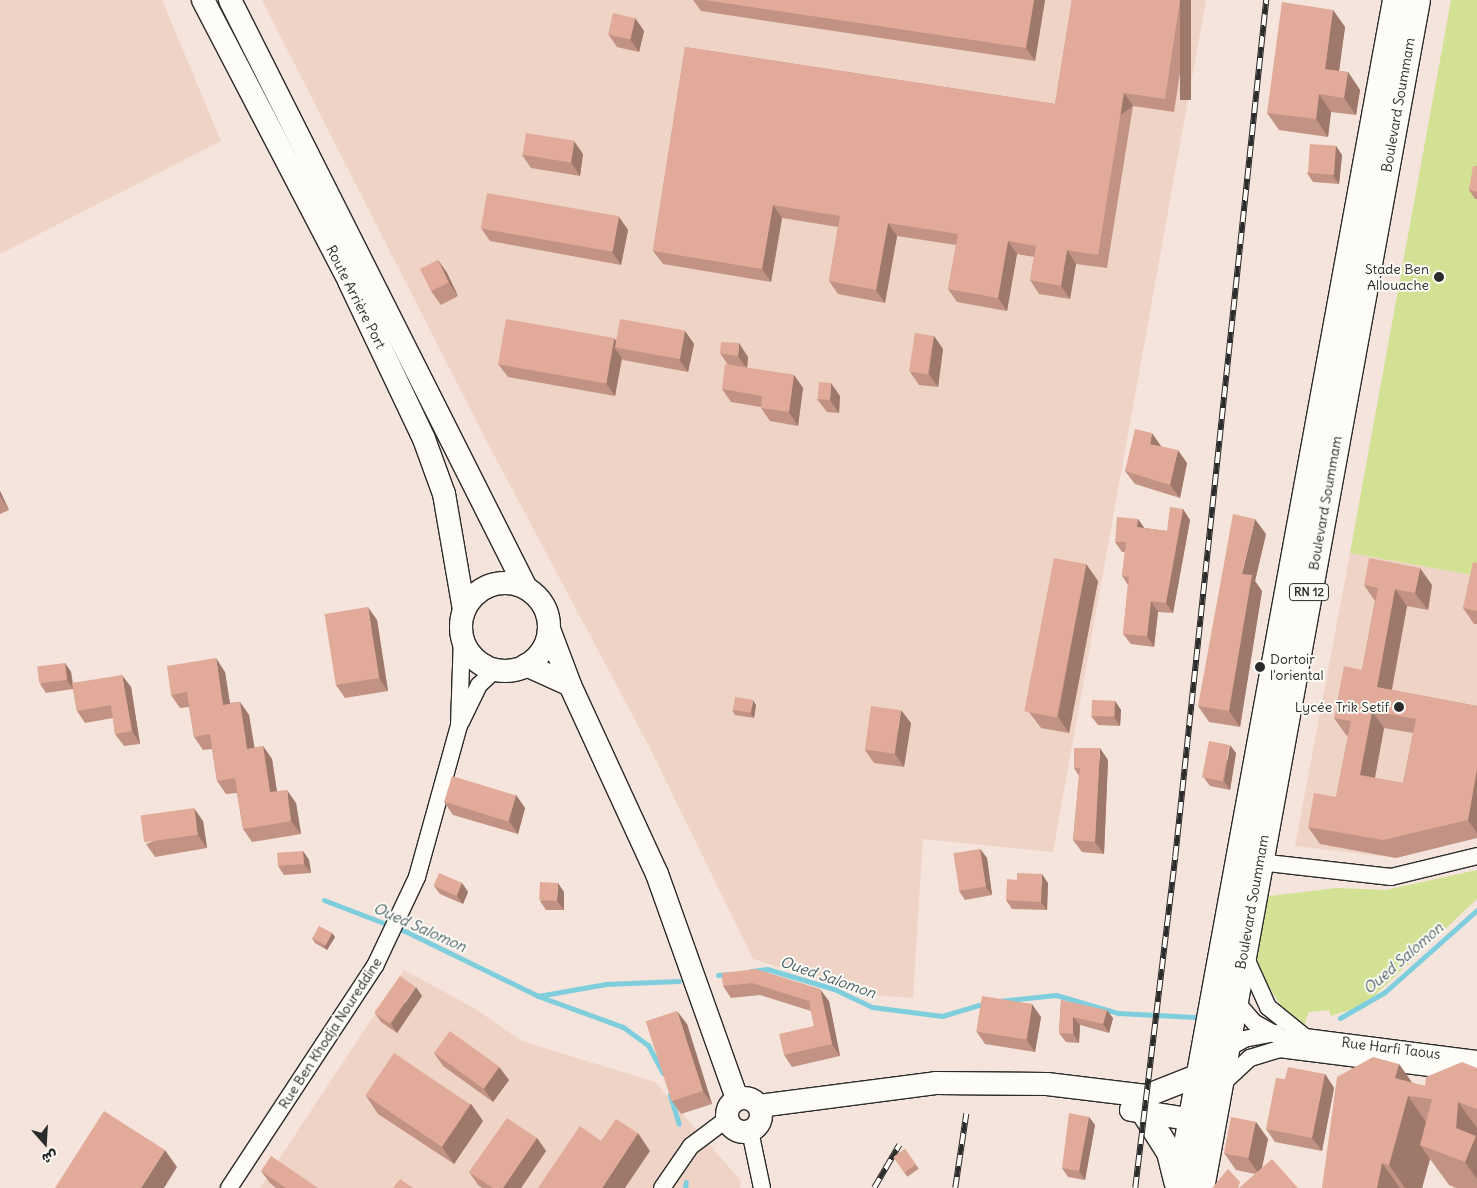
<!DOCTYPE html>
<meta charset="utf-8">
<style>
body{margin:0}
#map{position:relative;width:1477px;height:1188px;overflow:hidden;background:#f5e4db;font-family:Delius,"Playpen Sans Arabic",sans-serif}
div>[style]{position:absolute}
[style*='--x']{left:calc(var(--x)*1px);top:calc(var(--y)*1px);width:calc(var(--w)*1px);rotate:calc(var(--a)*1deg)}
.built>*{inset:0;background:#efd3c7}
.green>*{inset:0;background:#d3e194}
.stream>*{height:5px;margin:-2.5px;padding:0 2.5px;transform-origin:2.5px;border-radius:2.5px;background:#7fcedd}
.roads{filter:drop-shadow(1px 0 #2b2b2b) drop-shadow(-1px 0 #2b2b2b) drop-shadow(0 1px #2b2b2b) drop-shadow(0 -1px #2b2b2b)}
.street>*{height:16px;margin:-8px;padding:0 8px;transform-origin:8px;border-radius:8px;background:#fdfcf7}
.secondary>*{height:22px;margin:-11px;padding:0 11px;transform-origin:11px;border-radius:11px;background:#fdfcf7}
.secondary>.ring{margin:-11px;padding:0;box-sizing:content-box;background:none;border:22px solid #fdfcf7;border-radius:50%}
.primary>*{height:25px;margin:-12.5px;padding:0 12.5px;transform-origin:12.5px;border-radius:12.5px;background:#fdfcf7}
.rail>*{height:5.5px;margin-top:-2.75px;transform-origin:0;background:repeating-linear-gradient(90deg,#fdfcf7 0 11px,#2b2b2b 0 22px);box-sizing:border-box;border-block:1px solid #2b2b2b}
.wall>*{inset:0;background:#c29384;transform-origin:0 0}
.shaded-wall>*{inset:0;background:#9e786b;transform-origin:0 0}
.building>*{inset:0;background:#e2ab99;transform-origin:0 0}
.dots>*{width:14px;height:14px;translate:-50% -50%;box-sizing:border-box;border:2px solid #fdfcf7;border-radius:50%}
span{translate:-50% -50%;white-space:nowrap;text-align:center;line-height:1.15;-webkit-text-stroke:4px #fdfcf7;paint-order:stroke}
.shield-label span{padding:1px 4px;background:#fdfcf7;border:1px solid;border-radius:4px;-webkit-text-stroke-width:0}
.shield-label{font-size:12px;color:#2b2b2b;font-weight:700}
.street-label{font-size:14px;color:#2b2b2b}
.poi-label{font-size:14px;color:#2b2b2b}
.right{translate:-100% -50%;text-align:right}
.left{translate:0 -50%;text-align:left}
.water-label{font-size:15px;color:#445c60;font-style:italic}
.north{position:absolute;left:20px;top:1118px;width:50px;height:50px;-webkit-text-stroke:4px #fdfcf7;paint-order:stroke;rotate:161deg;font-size:14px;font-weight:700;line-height:20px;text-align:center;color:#2b2b2b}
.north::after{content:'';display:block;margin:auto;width:18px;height:22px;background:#2b2b2b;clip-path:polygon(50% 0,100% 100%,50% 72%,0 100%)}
</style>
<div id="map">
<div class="built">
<i style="clip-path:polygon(0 0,162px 0,221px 141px,0 254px)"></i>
<i style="clip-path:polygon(262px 0,1206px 0,1053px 852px,923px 839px,913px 998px,872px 995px,753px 959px,649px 746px,486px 440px)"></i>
<i style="clip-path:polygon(1350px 553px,1477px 576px,1477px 838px,1396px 858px,1295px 846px)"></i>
<i style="clip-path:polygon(404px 970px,474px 1008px,522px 1041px,655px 1082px,741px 1181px,740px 1188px,260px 1188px)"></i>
</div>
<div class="green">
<i style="clip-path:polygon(1451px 0,1477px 0,1477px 576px,1350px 553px)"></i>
<i style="clip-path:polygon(1477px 870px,1477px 899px,1373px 997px,1352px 1009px,1331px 1016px,1329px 1010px,1309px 1012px,1304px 1025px,1285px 1011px,1263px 979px,1254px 949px,1262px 901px,1270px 896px,1337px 888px,1386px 890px)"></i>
</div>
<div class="stream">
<i style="--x:324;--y:900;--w:89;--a:21.1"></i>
<i style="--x:407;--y:932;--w:146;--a:26"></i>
<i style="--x:538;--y:996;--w:69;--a:-10"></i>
<i style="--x:606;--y:984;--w:73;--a:-2.4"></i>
<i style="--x:751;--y:971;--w:16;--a:-7"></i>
<i style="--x:767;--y:969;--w:70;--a:16.6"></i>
<i style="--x:834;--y:989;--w:42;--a:25.3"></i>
<i style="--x:872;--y:1007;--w:71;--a:7.3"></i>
<i style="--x:942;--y:1016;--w:46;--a:-16.5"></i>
<i style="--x:718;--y:975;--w:10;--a:-6"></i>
<i style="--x:538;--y:996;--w:90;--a:20"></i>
<i style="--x:623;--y:1027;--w:31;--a:36"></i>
<i style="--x:648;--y:1045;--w:32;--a:62"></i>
<i style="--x:999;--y:1001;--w:57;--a:-6"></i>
<i style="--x:1056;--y:995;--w:65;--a:16.2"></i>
<i style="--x:1118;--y:1013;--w:77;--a:3"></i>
<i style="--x:1340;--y:1018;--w:52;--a:-30"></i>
<i style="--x:1385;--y:992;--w:123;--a:-41.7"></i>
<i style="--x:670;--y:1095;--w:30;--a:73"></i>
<i style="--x:685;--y:1188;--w:6;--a:-81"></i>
</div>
<div class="roads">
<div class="street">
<i style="--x:461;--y:722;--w:41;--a:-64.1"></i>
<i style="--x:479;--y:685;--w:22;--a:-43"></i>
<i style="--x:1259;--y:862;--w:133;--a:6.5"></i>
<i style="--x:1391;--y:877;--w:89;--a:-13.7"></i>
<i style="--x:1245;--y:956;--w:56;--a:65.7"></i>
<i style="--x:1268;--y:1007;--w:48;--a:39"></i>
<i style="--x:1305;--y:1037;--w:173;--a:7.3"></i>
<i style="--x:1232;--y:997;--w:35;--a:49"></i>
<i style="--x:1255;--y:1023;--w:47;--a:29.3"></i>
<i style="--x:1221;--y:1052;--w:26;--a:-29"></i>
<i style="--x:1244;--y:1039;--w:32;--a:-11"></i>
<i style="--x:1221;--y:1085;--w:40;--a:-43"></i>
<i style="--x:1250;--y:1058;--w:30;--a:-17"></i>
<i style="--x:1279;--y:1049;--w:200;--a:7.2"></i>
<i style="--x:750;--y:1131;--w:58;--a:78.1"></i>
<i style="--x:229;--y:1188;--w:266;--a:-56.7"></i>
<i style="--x:375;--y:966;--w:98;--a:-64.7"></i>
<i style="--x:417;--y:877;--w:157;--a:-74.5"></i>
<i style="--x:459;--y:726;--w:89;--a:-88.1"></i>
<i style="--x:662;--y:1188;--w:51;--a:-55.4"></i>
<i style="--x:691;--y:1146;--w:45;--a:-36.9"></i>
</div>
<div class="secondary">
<i style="--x:203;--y:0;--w:317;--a:62.5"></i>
<i style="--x:349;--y:281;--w:175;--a:64.6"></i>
<i style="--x:424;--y:439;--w:59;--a:70"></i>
<i style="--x:444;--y:494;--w:118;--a:80.2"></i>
<i style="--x:230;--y:0;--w:658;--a:63.28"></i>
<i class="ring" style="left:461px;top:583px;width:66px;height:66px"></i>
<i style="--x:549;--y:629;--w:60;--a:69.4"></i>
<i style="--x:570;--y:685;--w:208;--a:65.3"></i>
<i style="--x:657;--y:874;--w:239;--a:70.4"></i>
<i style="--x:526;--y:665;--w:48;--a:24.4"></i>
<i class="ring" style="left:727px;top:1098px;width:12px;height:12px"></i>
<i style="--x:759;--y:1106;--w:178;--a:-7.4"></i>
<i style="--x:936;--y:1083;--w:111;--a:0.5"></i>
<i style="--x:1047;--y:1084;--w:100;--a:6.9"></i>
<i style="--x:1146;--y:1096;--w:57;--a:-21.6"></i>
<i style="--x:1131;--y:1110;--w:78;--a:8.9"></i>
</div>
<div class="primary">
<i style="--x:1145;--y:1114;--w:45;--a:57.7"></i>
<i style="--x:1169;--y:1152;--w:30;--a:76"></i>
<i style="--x:1178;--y:1188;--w:1208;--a:-79.65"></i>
<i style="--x:1201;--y:1188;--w:1207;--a:-79.7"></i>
</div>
</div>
<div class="rail">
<i style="--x:874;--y:1188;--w:50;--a:-59.8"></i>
<i style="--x:955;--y:1188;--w:75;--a:-81.5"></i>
<i style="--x:1135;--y:1188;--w:333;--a:-83.1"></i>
<i style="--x:1175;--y:857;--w:862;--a:-83.94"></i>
</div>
<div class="wall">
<i style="clip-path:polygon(693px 0,1045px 0,1035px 61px,701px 11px)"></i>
<i style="clip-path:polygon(1072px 0,1191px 0,1174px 112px,1133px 106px,1107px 268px,1076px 264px,1070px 299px,1039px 294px,1030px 280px,1034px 257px,1017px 254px,1007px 311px,957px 302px,948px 289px,956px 245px,897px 236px,885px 303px,838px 294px,829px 281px,838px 227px,782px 218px,771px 282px,663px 264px,653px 251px,685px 47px,1055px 104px)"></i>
<i style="clip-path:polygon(1333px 10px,1345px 27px,1339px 71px,1348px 72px,1360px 90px,1356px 115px,1331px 112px,1328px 137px,1279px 130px,1267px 113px)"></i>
<i style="clip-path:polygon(635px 18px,644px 31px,639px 52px,617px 47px,608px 34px)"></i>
<i style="clip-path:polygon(1336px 146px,1342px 155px,1339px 184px,1313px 182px,1307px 173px)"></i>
<i style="clip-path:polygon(583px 154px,580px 176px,531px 168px,522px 155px)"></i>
<i style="clip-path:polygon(1477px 166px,1477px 199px,1475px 199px,1469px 190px)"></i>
<i style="clip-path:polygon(619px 217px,628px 230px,621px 265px,490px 241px,481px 228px)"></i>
<i style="clip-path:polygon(438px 260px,447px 273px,458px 296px,441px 305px,431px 291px)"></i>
<i style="clip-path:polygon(685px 331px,694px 344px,688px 372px,623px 360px,622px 358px,615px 396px,508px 377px,498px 364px,615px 340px)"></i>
<i style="clip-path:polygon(934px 336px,943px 349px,938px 387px,919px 385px,910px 372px)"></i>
<i style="clip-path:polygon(720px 353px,748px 357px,747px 368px,794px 375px,803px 388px,798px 426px,770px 421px,761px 408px,761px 407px,731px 402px,722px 389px,728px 365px)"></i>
<i style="clip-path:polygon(840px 396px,839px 413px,827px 412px,817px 399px)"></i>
<i style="clip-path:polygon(1161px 446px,1187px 463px,1180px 498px,1135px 484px,1125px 471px)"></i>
<i style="clip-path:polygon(0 491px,9px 510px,0 514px)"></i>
<i style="clip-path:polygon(1183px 509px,1190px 520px,1173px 613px,1158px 612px,1154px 647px,1131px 644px,1123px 634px,1128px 585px,1122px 576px,1125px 552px,1122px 552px,1115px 542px,1138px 519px,1144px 528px,1167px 531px)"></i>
<i style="clip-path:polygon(1266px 534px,1255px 581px,1262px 591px,1240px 727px,1209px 722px,1198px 706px)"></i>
<i style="clip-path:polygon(1477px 563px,1477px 624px,1474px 624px,1463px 608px)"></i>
<i style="clip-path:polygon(1086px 564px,1098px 581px,1069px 733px,1041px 728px,1029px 712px)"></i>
<i style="clip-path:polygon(evenodd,1364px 585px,1432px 585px,1428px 610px,1407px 606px,1392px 690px,1477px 706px,1477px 838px,1396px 858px,1320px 844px,1308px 827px,1336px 797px,1348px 736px,1346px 735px,1334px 718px,1362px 670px,1375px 601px,1364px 585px,1384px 728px,1413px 733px,1403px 783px,1375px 778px,1384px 728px)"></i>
<i style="clip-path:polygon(377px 620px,388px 691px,345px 698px,336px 685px)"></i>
<i style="clip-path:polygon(65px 663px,71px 672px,73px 683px,131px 687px,140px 744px,124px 746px,115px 734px,113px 718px,85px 723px,77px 711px,73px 689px,46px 693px,40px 684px)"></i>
<i style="clip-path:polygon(225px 672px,230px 703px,240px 702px,249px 715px,254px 748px,263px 746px,272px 759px,277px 791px,296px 803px,301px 834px,252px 842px,243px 829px,237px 793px,226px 794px,217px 781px,212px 749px,203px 750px,194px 737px,189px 707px,180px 708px,171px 695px)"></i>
<i style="clip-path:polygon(1115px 701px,1121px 710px,1120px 726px,1098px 725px,1091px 716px)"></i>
<i style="clip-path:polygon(756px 705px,754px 718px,735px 715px,732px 710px)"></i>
<i style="clip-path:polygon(911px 723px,904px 767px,874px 763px,865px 750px)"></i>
<i style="clip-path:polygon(1236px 753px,1230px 790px,1210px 786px,1204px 778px)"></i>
<i style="clip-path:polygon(1108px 760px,1104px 854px,1082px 852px,1073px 840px,1079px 776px,1074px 768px)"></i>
<i style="clip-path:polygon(516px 795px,525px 808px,518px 834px,453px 815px,444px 802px)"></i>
<i style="clip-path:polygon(203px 821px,207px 848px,155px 857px,146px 844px)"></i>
<i style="clip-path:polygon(980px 849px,987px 858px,992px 895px,965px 900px,959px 891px)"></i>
<i style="clip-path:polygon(303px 851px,309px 860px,311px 873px,284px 875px,278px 866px)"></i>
<i style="clip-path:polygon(462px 883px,468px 892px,463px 904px,440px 894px,434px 886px)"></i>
<i style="clip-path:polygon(1048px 883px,1047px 910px,1012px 909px,1006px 900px)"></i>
<i style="clip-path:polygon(564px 892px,564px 910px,546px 910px,540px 901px)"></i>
<i style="clip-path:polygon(332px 933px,335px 937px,327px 950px,315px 943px,312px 938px)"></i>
<i style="clip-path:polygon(722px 973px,829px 1001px,840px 1056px,792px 1067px,784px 1055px,814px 1026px,811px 1011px,760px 995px,731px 998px,723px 986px)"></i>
<i style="clip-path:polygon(422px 996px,397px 1033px,381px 1022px,375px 1013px)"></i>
<i style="clip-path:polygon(1061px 1000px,1113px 1018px,1109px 1033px,1080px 1025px,1079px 1043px,1066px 1042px,1059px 1033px)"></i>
<i style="clip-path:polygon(1041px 1017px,1035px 1052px,985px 1044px,976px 1031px)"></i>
<i style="clip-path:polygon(687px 1024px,712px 1104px,681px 1114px,672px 1101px)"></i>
<i style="clip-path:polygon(434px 1053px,499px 1067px,509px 1080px,493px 1102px,443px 1066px)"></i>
<i style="clip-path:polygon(1399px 1064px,1412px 1083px,1425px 1086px,1477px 1068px,1477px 1188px,1456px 1188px,1449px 1185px,1430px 1159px,1422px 1188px,1322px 1188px)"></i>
<i style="clip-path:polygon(1325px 1074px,1334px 1088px,1322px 1151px,1275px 1142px,1266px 1129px,1285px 1079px)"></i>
<i style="clip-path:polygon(366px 1096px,471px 1104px,483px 1121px,454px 1164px,378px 1114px)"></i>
<i style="clip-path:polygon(1089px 1117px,1095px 1125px,1085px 1180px,1068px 1177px,1062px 1168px)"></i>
<i style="clip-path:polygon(1256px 1122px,1268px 1139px,1262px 1168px,1255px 1174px,1236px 1170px,1224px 1153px)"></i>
<i style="clip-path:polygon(537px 1138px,546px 1151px,521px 1188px,482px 1188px,478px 1185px,469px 1172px)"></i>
<i style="left:905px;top:1149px;width:24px;height:14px;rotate:55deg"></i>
<i style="clip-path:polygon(261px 1171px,318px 1188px,276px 1188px,270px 1183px)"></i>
</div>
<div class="shaded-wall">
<i style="clip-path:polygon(1034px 0,1045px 0,1035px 61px,1026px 48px)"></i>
<i style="left:1180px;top:0;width:11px;height:100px"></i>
<i style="clip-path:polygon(1333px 10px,1345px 27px,1337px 86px,1325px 69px)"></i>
<i style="clip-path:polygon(635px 18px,644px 31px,639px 52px,630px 39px)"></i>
<i style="clip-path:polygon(1348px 72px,1360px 90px,1356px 115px,1344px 98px)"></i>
<i style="left:1124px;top:93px;width:16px;height:164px;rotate:55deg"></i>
<i style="clip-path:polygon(1319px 94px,1331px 112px,1328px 137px,1316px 119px)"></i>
<i style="clip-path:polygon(574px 141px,583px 154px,580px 176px,571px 162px)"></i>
<i style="clip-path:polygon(1336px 146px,1342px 155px,1339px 184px,1333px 176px)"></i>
<i style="clip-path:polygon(773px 205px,782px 218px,771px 282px,762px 269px)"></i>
<i style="clip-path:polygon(619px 217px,628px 230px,621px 265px,612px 252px)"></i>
<i style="clip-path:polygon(888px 223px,897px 236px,885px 303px,876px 290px)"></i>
<i style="clip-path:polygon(1008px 241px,1017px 254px,1007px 311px,998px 298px)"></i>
<i style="clip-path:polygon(1067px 250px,1076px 264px,1070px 299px,1061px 286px)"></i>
<i style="clip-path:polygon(438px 260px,447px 273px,458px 296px,449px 283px)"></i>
<i style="clip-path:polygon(685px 331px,694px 344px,688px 372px,679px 359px)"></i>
<i style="clip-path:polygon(934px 336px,943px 349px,938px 387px,929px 374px)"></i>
<i style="clip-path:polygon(614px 338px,621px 348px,614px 347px,622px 358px,615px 396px,606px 383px)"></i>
<i style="clip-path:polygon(739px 343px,748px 357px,747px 369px,738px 356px)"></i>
<i style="clip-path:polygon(794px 375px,803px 388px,798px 426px,789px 412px)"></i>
<i style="clip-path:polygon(831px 383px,840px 396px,839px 413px,830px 400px)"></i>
<i style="clip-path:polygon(1152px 433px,1161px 446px,1159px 457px,1150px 444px)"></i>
<i style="clip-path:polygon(1178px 450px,1187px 463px,1180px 498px,1170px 485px)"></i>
<i style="clip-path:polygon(0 491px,9px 510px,0 496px)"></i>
<i style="clip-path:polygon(1183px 509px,1190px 520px,1173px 613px,1166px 603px)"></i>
<i style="clip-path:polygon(1138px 519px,1145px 529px,1137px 527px)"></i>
<i style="clip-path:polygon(1255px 519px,1266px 534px,1255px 581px,1262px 591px,1240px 727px,1229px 711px,1242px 574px)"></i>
<i style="clip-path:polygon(1086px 564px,1098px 581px,1069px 733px,1058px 717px)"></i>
<i style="clip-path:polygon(1420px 568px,1432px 585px,1428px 610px,1415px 593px)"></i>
<i style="clip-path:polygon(1395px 589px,1407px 606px,1389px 704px,1377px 687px)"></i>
<i style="clip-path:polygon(1151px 601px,1158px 612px,1154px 647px,1147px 636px)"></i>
<i style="clip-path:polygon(368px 607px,377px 620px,388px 691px,379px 678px)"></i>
<i style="clip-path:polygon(216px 658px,225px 672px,232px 718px,223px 705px)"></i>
<i style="clip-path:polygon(65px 663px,71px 672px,73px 689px,67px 680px)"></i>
<i style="clip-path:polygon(122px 675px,131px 687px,140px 744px,132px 731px)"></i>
<i style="clip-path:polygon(753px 700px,756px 705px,754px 718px,751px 714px)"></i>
<i style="clip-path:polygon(1115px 701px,1121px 710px,1120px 726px,1114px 717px)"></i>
<i style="clip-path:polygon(240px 702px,249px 715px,257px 762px,247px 749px)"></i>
<i style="clip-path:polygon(901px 710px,911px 723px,904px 767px,895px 754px)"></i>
<i style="clip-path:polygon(1372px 711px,1384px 728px,1372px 793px,1360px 775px)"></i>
<i style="clip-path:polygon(1230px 745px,1236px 753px,1230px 790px,1224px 781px)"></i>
<i style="clip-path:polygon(263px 746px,272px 759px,279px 806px,270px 792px)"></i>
<i style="clip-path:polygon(1100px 748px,1108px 760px,1104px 854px,1095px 842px)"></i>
<i style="clip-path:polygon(1477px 769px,1477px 833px,1468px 820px)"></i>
<i style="clip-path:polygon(287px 790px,296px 803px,301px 834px,291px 821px)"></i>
<i style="clip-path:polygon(516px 795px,525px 808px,518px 834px,509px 821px)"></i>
<i style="clip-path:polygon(194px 808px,203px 821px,207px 848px,198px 835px)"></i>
<i style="clip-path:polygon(980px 849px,987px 858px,992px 895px,986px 887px)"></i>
<i style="clip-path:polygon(303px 851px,309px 860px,311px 873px,304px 864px)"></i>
<i style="clip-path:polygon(1042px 874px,1048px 883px,1047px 910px,1041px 902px)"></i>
<i style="clip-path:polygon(462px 883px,468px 892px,463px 904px,457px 896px)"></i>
<i style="clip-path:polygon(558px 883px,564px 892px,564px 910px,557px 901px)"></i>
<i style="clip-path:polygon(332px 933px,335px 937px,327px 950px,324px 946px)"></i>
<i style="clip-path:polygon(416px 987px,422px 996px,397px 1033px,391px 1024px)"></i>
<i style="clip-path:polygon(820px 989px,829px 1001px,840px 1056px,832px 1044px)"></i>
<i style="clip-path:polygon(1032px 1004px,1041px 1017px,1035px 1052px,1026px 1039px)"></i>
<i style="clip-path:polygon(1107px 1010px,1113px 1018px,1109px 1033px,1103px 1024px)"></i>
<i style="clip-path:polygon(677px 1011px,687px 1024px,712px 1104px,703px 1091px)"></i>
<i style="clip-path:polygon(1073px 1017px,1080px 1025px,1079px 1043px,1073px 1034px)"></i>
<i style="clip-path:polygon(1399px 1064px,1423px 1098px,1395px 1078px)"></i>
<i style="clip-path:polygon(499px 1067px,509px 1080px,493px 1102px,484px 1089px)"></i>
<i style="clip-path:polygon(1325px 1074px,1334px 1088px,1322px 1151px,1312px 1138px)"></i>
<i style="clip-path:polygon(1408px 1096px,1436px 1137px,1420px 1145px,1430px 1159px,1422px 1188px,1405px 1188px,1389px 1165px)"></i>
<i style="clip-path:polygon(1458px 1102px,1477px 1128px,1477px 1179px,1465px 1162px,1456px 1128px)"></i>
<i style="clip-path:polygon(471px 1104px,483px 1121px,454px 1164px,442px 1147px)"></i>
<i style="clip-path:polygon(1089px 1117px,1095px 1125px,1085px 1180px,1079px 1171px)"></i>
<i style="clip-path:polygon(1256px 1122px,1268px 1139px,1260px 1176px,1248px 1158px)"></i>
<i style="clip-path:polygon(638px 1133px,650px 1151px,625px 1188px,602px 1188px)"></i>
<i style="clip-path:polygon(537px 1138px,546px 1151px,521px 1188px,503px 1188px)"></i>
<i style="clip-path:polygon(165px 1150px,177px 1167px,164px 1188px,141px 1188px)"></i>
<i style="clip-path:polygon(1382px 1163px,1400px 1188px,1377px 1188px)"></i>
</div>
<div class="building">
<i style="clip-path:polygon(704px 0,1034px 0,1026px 48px)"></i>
<i style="clip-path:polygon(1072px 0,1180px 0,1165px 99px,1124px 93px,1098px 255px,1067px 250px,1061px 286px,1030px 280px,1036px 246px,1008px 241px,998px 298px,948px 289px,958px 234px,888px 223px,876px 290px,829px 281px,840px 216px,773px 205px,762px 269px,653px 251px,685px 47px,1055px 104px)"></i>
<i style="clip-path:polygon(1282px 2px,1333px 10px,1325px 69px,1348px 72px,1344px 98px,1319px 94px,1316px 119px,1267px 113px)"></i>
<i style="left:613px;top:13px;width:23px;height:22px;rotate:13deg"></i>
<i style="left:526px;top:133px;width:49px;height:22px;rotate:9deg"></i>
<i style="left:1310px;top:144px;width:26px;height:29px;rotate:4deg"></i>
<i style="clip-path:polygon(1473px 166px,1477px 166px,1477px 192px,1469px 190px)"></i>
<i style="left:487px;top:193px;width:134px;height:36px;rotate:10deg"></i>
<i style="left:438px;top:260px;width:25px;height:20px;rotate:64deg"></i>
<i style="left:506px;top:319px;width:110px;height:46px;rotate:10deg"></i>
<i style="left:620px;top:319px;width:66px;height:29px;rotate:10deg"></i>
<i style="left:915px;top:333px;width:19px;height:39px;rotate:9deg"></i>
<i style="clip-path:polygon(721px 342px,739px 343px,738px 356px,720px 353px)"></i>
<i style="clip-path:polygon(725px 364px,794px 375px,789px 412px,761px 408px,762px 396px,722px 389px)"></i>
<i style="left:819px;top:382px;width:12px;height:17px;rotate:5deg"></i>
<i style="clip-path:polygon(1135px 429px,1152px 433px,1150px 444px,1178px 450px,1170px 485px,1125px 471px)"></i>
<i style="clip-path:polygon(1170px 507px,1183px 509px,1166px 603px,1151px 601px,1147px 636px,1123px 634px,1129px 577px,1122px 576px,1126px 542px,1115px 542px,1117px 517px,1138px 519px,1137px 527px,1167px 531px)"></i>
<i style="clip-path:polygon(1233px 514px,1255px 519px,1242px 574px,1252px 575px,1229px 711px,1198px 706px)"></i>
<i style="left:1054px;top:558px;width:33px;height:156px;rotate:11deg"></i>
<i style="clip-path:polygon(evenodd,1369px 558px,1420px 568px,1415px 593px,1395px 589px,1377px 687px,1477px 706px,1477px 769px,1468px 820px,1383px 840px,1308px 827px,1314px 793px,1336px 797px,1351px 721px,1334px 718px,1344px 666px,1362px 670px,1378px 588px,1364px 585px,1369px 558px,1372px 711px,1416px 719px,1403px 783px,1360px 775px,1372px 711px)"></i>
<i style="clip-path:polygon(1473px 562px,1477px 563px,1477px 611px,1463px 608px)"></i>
<i style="left:368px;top:607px;width:72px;height:44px;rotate:81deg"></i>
<i style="clip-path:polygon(216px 658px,223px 705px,240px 702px,247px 749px,263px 746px,270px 792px,287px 790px,291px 821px,243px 829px,235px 778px,217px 781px,210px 734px,194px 737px,187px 692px,171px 695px,167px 666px)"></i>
<i style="left:65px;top:663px;width:17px;height:28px;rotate:83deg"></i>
<i style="clip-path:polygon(122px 675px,132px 731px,115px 734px,111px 705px,77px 711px,72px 683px)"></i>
<i style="left:735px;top:697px;width:18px;height:13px;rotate:9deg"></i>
<i style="left:1092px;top:700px;width:23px;height:16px;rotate:2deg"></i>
<i style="left:871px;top:706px;width:30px;height:44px;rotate:8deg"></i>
<i style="left:1209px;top:741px;width:21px;height:37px;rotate:11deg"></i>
<i style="clip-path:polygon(1074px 748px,1100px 748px,1095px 842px,1073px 840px,1080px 768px,1074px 768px)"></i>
<i style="left:452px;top:776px;width:67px;height:27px;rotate:17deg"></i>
<i style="left:194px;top:808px;width:27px;height:54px;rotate:82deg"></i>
<i style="left:980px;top:849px;width:38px;height:27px;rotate:81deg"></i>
<i style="left:303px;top:851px;width:13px;height:26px;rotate:86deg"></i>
<i style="left:439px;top:873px;width:25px;height:14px;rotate:23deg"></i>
<i style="clip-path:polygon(1017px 873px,1042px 874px,1041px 902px,1006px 900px,1007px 879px,1017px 880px)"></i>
<i style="left:558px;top:883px;width:18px;height:18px;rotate:93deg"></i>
<i style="left:319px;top:926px;width:15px;height:14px;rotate:28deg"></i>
<i style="clip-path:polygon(756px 969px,820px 989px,832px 1044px,784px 1055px,779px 1034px,814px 1026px,809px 1001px,752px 983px,723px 986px,722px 973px)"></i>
<i style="left:400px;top:976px;width:19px;height:45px;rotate:35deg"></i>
<i style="left:982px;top:996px;width:51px;height:36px;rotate:9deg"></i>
<i style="clip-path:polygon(1061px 1000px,1107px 1010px,1103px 1024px,1073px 1017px,1073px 1034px,1059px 1033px)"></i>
<i style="left:677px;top:1011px;width:84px;height:33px;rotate:72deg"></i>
<i style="left:450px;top:1031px;width:61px;height:27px;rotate:36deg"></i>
<i style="left:394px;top:1053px;width:92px;height:51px;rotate:34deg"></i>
<i style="clip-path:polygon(1373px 1057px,1399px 1064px,1395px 1078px,1425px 1086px,1426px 1077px,1462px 1062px,1477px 1068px,1477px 1109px,1458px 1102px,1456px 1128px,1476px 1136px,1465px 1162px,1420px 1145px,1432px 1099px,1408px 1096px,1389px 1165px,1382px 1163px,1377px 1188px,1322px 1188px,1337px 1077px)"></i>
<i style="clip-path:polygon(1288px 1067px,1325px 1074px,1312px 1138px,1266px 1129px,1276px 1078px,1285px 1079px)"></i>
<i style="clip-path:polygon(104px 1111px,165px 1150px,141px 1188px,55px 1188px)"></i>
<i style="clip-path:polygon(1069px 1113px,1089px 1117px,1079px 1171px,1062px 1168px)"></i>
<i style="left:1231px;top:1117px;width:25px;height:37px;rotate:11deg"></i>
<i style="clip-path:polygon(507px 1118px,537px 1138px,503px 1188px,493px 1188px,469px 1172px)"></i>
<i style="clip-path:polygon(616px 1119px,638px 1133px,602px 1188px,538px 1188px,580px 1126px,601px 1141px)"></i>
<i style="left:905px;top:1149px;width:19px;height:14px;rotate:55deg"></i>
<i style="clip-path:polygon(271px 1156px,318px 1188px,286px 1188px,261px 1171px)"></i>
<i style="clip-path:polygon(1272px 1159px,1298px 1188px,1239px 1188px)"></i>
<i style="clip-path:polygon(1228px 1169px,1240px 1182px,1238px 1188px,1212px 1188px)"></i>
<i style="clip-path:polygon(400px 1179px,413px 1188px,393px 1188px)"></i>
</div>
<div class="dots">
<i style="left:1439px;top:277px;background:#2b2b2b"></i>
<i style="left:1260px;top:667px;background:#2b2b2b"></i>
<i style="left:1399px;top:707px;background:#2b2b2b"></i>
</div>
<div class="shield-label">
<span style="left:1309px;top:592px">RN 12</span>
</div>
<div class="street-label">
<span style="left:1398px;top:105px;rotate:-80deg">Boulevard Soummam</span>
<span style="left:356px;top:297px;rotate:63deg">Route Arrière Port</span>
<span style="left:1325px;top:503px;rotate:-80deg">Boulevard Soummam</span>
<span style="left:1252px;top:902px;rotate:-80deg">Boulevard Soummam</span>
<span style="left:330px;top:1033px;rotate:-57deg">Rue Ben Khodja Noureddine</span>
<span style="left:1391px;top:1048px;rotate:7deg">Rue Harfi Taous</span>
</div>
<div class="poi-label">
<span class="right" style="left:1429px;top:277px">Stade Ben<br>Allouache</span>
<span class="left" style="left:1270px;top:667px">Dortoir<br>l'oriental</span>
<span class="right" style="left:1389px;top:707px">Lycée Trik Setif</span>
</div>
<div class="water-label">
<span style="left:420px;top:927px;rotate:24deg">Oued Salomon</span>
<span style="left:1403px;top:958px;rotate:-41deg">Oued Salomon</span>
<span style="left:828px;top:977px;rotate:19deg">Oued Salomon</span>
</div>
<div class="north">ش</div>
</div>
